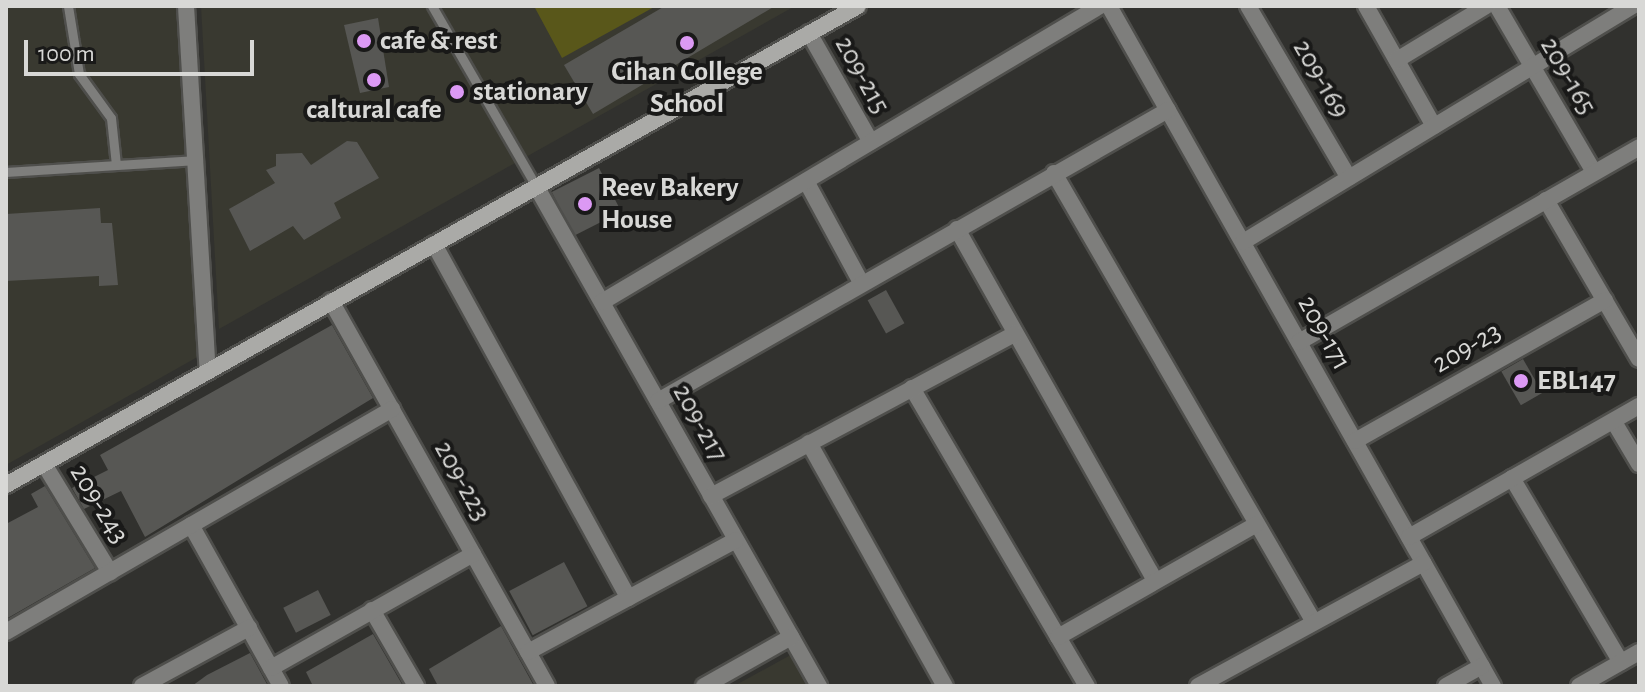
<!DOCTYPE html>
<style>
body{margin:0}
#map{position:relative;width:1645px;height:692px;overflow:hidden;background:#31312e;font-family:"Alegreya Sans",sans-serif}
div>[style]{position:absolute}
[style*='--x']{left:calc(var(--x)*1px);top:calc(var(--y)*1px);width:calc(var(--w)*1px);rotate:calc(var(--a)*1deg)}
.built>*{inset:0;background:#393930}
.green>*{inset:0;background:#59571a}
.building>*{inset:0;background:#575754;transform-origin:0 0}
.roads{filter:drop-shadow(2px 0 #4f4f4c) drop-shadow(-2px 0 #4f4f4c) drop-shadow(0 2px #4f4f4c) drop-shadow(0 -2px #4f4f4c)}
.lane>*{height:9px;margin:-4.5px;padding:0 4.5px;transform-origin:4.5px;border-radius:4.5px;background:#7e7e7c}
.street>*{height:16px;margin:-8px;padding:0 8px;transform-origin:8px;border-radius:8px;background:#7e7e7c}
.secondary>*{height:16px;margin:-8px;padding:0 8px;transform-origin:8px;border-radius:8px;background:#aaaaa7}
.dots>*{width:22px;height:22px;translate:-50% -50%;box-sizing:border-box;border:4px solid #191918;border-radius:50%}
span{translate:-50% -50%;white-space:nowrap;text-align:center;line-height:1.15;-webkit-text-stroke:8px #191918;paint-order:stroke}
.poi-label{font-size:28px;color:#d8d8d6;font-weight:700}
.left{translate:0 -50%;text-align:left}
.street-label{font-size:28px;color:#d8d8d6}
.frame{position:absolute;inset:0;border:8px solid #d8d8d6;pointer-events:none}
.scale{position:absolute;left:24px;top:40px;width:230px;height:36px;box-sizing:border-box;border:4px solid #d8d8d6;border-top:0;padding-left:10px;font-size:24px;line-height:28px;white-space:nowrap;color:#d8d8d6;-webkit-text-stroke:6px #191918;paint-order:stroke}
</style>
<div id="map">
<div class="built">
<i style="clip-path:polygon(6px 6px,180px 6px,201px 355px,6px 465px)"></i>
<i style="clip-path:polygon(201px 6px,795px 6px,219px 329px)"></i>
<i style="clip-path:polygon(796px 652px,814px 686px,734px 686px)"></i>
</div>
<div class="green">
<i style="clip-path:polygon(534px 6px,656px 6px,562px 58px)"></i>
</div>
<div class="building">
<i style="clip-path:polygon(665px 6px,775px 6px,593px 114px,564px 65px)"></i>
<i style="clip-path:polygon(378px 18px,389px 87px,360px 93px,344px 25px)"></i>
<i style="clip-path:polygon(347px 141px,357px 142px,379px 178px,334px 203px,341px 218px,304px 240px,293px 226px,250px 251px,229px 209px,275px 183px,266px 170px,276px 166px,276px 154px,302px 153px,311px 165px)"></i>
<i style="left:599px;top:168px;width:49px;height:53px;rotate:63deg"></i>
<i style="clip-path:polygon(100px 208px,101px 223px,112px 223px,118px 285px,99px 286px,99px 276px,6px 281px,6px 214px)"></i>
<i style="left:886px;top:290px;width:38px;height:21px;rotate:61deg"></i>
<i style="clip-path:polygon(332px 325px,373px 398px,145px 537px,121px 491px,84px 509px,72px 488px,108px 470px,100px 455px)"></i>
<i style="left:1523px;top:359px;width:39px;height:25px;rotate:60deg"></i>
<i style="clip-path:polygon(45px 486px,95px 568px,6px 619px,6px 524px,38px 507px,31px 494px)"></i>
<i style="left:564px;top:562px;width:50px;height:62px;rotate:62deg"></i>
<i style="left:318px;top:590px;width:28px;height:39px;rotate:63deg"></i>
<i style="clip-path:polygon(501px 626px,534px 686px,438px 686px,429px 669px)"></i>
<i style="clip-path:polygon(373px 634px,403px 686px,313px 686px,306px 672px)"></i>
<i style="clip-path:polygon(250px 653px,268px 686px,192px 686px,207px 675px)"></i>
</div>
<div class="roads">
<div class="lane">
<i style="--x:68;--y:6;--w:69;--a:80.8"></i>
<i style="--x:79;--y:74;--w:54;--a:54"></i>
<i style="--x:111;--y:118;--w:47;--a:83.9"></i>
<i style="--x:432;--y:6;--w:208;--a:60"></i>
<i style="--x:6;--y:172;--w:191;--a:-3.6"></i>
</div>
<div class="street">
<i style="--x:186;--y:6;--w:366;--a:86.6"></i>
<i style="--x:1109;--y:6;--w:781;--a:60.55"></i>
<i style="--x:1248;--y:6;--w:199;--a:59.6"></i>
<i style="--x:1366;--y:6;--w:138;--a:60.5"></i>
<i style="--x:1497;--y:6;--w:192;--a:59.7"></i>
<i style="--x:809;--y:33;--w:125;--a:60.4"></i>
<i style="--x:1397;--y:60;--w:104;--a:-31.2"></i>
<i style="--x:1054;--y:173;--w:519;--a:59.93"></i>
<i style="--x:806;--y:181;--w:117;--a:61.5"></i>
<i style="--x:536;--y:186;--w:575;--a:60.49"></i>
<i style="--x:1546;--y:200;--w:184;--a:59.7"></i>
<i style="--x:957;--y:229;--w:402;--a:60.6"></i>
<i style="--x:1243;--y:242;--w:456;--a:-31.2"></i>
<i style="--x:434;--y:244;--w:404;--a:61.2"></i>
<i style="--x:331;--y:301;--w:441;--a:60.7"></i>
<i style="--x:602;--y:302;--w:579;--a:-30.73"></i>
<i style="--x:1299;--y:342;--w:392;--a:-29.8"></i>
<i style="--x:912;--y:388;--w:346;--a:59.6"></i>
<i style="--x:658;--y:401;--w:587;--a:-29.71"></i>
<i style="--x:1614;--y:422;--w:49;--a:59.2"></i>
<i style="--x:1355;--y:441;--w:287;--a:-29.4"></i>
<i style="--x:809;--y:443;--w:278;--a:60.8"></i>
<i style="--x:44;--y:464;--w:127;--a:58.6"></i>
<i style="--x:1512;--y:478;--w:214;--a:59.4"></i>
<i style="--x:711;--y:496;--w:344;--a:-28.1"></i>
<i style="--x:191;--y:525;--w:184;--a:60.8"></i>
<i style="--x:1409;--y:537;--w:265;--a:-29.7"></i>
<i style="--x:372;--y:610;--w:88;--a:59.9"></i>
<i style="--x:6;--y:632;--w:446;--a:-30"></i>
<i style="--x:1058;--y:637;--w:227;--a:-29.6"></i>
<i style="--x:528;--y:652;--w:236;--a:-28.3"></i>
<i style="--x:271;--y:668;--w:232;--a:-29.4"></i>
<i style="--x:142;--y:686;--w:122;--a:-28.5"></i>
<i style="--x:704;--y:686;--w:100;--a:-29.4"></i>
<i style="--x:1198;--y:686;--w:257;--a:-28.6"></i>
<i style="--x:1446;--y:686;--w:41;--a:-29.1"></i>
<i style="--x:1579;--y:686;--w:69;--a:-29.5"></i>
</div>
<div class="secondary">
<i style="--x:6;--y:485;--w:977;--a:-29.34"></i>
</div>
</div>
<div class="dots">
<i style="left:364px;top:41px;background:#dc99f4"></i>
<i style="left:687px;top:43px;background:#dc99f4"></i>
<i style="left:374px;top:80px;background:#dc99f4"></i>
<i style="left:457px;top:92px;background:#dc99f4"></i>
<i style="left:585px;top:204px;background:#dc99f4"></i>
<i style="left:1521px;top:381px;background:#dc99f4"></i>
</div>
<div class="poi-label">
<span class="left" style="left:380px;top:41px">cafe &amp; rest</span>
<span style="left:687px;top:88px">Cihan College<br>School</span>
<span class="left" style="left:473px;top:92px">stationary</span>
<span style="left:374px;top:110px">caltural cafe</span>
<span class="left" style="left:601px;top:204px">Reev Bakery<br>House</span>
<span class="left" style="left:1537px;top:381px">EBL147</span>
</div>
<div class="street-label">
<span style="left:862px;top:75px;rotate:61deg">209-215</span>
<span style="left:1568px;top:76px;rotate:60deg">209-165</span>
<span style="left:1321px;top:79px;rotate:60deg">209-169</span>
<span style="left:1324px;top:333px;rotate:61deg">209-171</span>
<span style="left:1467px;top:348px;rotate:-30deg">209-23</span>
<span style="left:700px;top:423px;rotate:61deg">209-217</span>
<span style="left:462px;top:481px;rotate:61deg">209-223</span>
<span style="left:99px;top:504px;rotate:59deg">209-243</span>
</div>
<div class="frame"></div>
<div class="scale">100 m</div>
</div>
